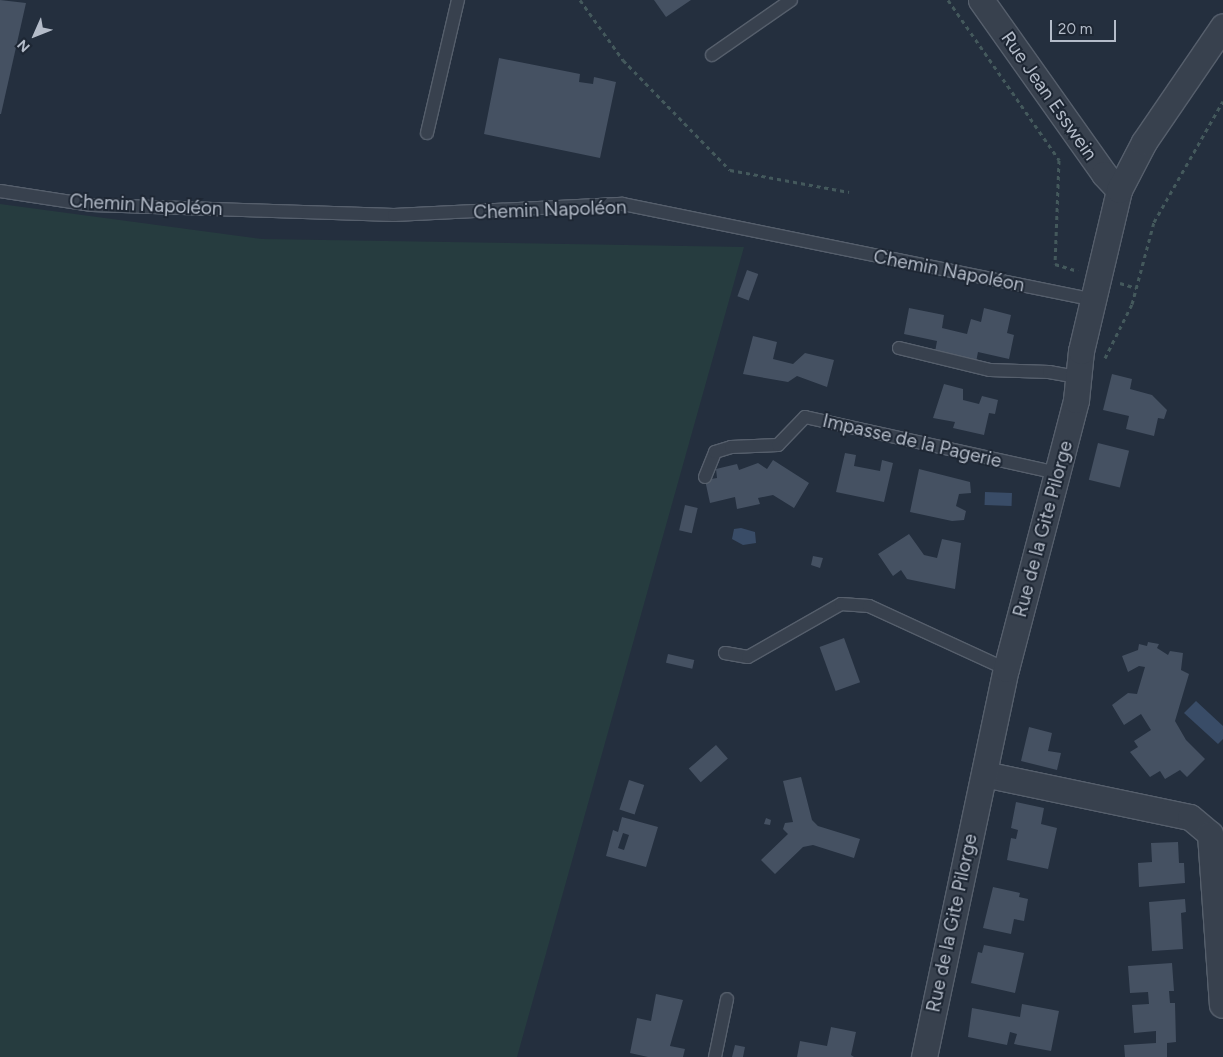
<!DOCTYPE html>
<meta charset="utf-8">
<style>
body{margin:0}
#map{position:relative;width:1223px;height:1057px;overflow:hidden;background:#242f3e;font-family:Figtree,sans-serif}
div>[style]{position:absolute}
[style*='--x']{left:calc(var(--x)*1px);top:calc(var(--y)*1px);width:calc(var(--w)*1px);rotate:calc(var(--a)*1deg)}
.green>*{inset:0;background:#263c3f}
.water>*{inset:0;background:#394c67;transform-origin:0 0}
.building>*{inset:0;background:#455162;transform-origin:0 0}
.path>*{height:3px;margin-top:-1.5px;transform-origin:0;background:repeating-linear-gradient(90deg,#44595c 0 4px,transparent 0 8px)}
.roads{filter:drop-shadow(1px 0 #565f6c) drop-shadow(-1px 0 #565f6c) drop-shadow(0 1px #565f6c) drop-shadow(0 -1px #565f6c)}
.service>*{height:12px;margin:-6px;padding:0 6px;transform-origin:6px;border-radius:6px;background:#38414e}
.minor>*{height:25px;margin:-12.5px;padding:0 12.5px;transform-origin:12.5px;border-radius:12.5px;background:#38414e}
span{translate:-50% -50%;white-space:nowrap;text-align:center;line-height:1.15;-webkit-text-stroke:4px #1d2633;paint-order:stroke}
.street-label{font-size:19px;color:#b4bcc9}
.north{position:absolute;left:10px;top:10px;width:50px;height:50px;-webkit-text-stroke:4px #1d2633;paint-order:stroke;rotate:226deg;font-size:14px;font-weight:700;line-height:20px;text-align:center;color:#b4bcc9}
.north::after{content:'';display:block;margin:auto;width:18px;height:22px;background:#b4bcc9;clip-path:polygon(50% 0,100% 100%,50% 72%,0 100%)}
.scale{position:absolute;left:1050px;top:20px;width:66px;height:22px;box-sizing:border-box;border:2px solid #b4bcc9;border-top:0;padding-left:6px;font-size:15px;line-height:18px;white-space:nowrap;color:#b4bcc9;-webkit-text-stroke:4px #1d2633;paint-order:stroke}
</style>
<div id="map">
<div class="green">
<i style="clip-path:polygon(0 204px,262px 239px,744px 247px,517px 1057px,0 1057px)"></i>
</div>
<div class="water">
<i style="left:985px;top:492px;width:27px;height:13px;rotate:2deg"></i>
<i style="clip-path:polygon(741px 528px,755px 532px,756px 543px,743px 545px,732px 539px,734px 529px)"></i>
<i style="clip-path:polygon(1196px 701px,1223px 726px,1223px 739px,1218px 744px,1184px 713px)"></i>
</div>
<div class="building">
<i style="clip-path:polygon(0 0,26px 3px,1px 114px,0 114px)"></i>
<i style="clip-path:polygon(654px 0,691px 0,666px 17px)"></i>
<i style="clip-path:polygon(499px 58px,580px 74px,579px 82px,593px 84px,594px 77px,616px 82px,600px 158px,484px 134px)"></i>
<i style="left:747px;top:270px;width:12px;height:28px;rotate:20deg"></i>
<i style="clip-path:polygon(909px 308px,944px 315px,942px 328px,967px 334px,971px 319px,981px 322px,984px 308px,1011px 315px,1007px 333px,1014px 335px,1009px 359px,978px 352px,976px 362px,935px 352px,937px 341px,904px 334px)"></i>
<i style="clip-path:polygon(753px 336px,777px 342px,773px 359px,793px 364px,805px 353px,834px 360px,827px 387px,797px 376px,788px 382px,743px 374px)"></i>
<i style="clip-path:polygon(1112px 374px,1132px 379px,1130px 389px,1152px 395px,1167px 410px,1164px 419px,1158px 418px,1154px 436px,1126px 429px,1129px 416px,1103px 410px)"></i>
<i style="clip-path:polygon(944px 384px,963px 389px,963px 400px,979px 404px,982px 396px,998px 400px,995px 414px,989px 413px,984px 435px,953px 428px,955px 422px,933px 418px)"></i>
<i style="left:1098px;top:443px;width:32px;height:38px;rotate:14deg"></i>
<i style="clip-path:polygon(845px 453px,856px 455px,854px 466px,880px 471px,882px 460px,893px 463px,884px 502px,836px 492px)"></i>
<i style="clip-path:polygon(773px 460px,809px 483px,794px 508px,773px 495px,758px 498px,760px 504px,737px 509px,735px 497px,710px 503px,705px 480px,717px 478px,716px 469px,737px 464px,739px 470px,758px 463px,767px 469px)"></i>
<i style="clip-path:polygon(919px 469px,970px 482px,971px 493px,959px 494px,956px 506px,966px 511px,964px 520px,952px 521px,910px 512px)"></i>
<i style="left:685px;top:505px;width:13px;height:26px;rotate:13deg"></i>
<i style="clip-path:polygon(909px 534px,924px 555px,937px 558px,942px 539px,961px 543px,955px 589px,907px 579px,901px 570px,893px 576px,878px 554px)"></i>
<i style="clip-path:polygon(813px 556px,823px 558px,820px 568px,811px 565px)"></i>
<i style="left:844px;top:638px;width:47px;height:26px;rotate:70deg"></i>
<i style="clip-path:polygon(1148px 642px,1159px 644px,1157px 648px,1168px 655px,1170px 651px,1183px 653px,1181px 670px,1189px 674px,1175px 721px,1186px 740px,1205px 759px,1187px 777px,1180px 770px,1165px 779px,1160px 771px,1150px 777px,1130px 752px,1138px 747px,1134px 741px,1151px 730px,1141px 714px,1124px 725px,1112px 705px,1128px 693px,1137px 694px,1145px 667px,1139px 666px,1128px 672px,1122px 656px,1138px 650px,1139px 644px,1147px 646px)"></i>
<i style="left:668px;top:654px;width:27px;height:9px;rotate:13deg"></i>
<i style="clip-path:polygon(1029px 727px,1052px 733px,1048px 751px,1061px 753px,1057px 770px,1021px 761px)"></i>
<i style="left:716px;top:745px;width:18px;height:36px;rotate:49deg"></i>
<i style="clip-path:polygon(801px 777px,812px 820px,818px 826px,860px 839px,854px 858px,813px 845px,803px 847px,775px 874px,761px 860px,788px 834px,783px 829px,785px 823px,793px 822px,783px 781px)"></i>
<i style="left:629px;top:780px;width:16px;height:31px;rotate:18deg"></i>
<i style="clip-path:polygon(1016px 802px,1044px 808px,1041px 824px,1057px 828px,1048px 869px,1007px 860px,1011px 838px,1016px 839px,1018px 830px,1011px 828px)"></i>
<i style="clip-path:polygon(evenodd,622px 817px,658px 827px,646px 867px,606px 856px,613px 830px,618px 832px,622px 817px,623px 833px,629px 835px,624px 850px,618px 848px,623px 833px)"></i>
<i style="clip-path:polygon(766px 818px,771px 820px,770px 825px,764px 824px)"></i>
<i style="clip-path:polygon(1178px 842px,1179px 863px,1184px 863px,1185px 883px,1139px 887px,1138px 863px,1152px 862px,1151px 843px)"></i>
<i style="clip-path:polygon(993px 887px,1020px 893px,1019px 897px,1028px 899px,1024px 921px,1014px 919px,1011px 934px,983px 928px)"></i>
<i style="clip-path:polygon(1185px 899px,1186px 912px,1181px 913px,1183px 949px,1152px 951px,1149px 902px)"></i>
<i style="clip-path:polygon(984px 945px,1024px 953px,1015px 993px,971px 983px,978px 952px,982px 953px)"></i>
<i style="clip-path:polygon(1172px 963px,1174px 991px,1169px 991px,1170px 1003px,1175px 1003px,1176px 1042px,1167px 1043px,1167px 1057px,1125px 1057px,1124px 1045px,1156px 1043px,1156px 1031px,1134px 1033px,1132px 1005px,1149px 1004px,1148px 992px,1130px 993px,1128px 966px)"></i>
<i style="clip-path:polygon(656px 994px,683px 1000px,670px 1046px,685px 1049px,683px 1057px,648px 1057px,630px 1053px,637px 1018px,651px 1021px)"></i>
<i style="clip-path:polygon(1022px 1004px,1059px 1011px,1051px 1051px,1014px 1044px,1017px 1034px,1010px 1032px,1007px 1045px,968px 1037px,972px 1008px,1020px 1017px)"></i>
<i style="clip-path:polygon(831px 1027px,856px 1032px,851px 1055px,854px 1057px,797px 1057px,800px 1041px,827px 1046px)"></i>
<i style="clip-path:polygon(735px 1045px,745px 1047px,743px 1057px,732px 1057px)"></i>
</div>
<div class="path">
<i style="--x:580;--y:0;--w:74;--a:54.4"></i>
<i style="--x:623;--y:60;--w:153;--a:45.8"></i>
<i style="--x:730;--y:170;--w:121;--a:10.5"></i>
<i style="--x:948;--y:0;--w:195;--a:55.2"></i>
<i style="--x:1059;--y:160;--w:104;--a:92.2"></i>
<i style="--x:1055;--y:264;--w:24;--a:17"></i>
<i style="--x:1120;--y:283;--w:17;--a:17"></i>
<i style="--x:1105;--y:358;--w:60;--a:-63.4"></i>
<i style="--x:1132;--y:304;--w:85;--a:-75"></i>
<i style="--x:1154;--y:222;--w:139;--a:-60.3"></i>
</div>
<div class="roads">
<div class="service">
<i style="--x:712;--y:55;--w:96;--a:-34.8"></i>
<i style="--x:427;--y:133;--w:137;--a:-76.9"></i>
<i style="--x:0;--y:191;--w:93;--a:8.7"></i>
<i style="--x:92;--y:205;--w:302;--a:1.9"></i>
<i style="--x:394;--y:215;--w:229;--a:-2.8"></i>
<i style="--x:623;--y:204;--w:480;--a:11.5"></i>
<i style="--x:899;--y:348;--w:94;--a:13.6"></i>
<i style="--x:990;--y:370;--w:59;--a:1.9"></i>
<i style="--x:1049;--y:372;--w:29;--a:10"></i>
<i style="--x:705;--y:477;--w:27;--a:-68"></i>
<i style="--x:715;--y:452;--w:17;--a:-17"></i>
<i style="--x:731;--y:447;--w:47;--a:-2.4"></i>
<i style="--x:778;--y:445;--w:39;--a:-46"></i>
<i style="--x:805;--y:417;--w:258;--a:12.5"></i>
<i style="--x:725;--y:653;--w:23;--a:10"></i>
<i style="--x:748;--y:657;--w:107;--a:-29.7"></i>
<i style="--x:841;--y:604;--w:28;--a:4"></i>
<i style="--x:869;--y:606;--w:151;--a:24.7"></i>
<i style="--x:715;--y:1057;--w:59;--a:-78.3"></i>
</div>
<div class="minor">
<i style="--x:981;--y:0;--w:213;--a:54.7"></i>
<i style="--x:1104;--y:174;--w:22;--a:47"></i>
<i style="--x:984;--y:774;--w:210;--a:11.8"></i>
<i style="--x:1190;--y:817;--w:26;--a:40"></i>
<i style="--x:1210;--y:834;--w:171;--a:86"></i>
<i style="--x:924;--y:1057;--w:397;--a:-78.1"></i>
<i style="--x:1006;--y:669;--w:278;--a:-75.4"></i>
<i style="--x:1076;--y:400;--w:49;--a:-84.2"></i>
<i style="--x:1081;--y:351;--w:165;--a:-76.7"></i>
<i style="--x:1119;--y:190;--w:54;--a:-62.5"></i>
<i style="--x:1144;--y:142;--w:140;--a:-55.7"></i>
</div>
</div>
<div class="street-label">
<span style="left:1049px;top:96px;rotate:55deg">Rue Jean Esswein</span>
<span style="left:146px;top:205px;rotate:3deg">Chemin Napoléon</span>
<span style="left:550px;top:210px;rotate:-2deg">Chemin Napoléon</span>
<span style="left:949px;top:271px;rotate:11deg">Chemin Napoléon</span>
<span style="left:912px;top:441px;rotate:13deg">Impasse de la Pagerie</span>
<span style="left:1043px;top:529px;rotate:-75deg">Rue de la Gite Pilorge</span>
<span style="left:952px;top:923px;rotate:-78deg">Rue de la Gite Pilorge</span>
</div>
<div class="north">N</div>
<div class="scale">20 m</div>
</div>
